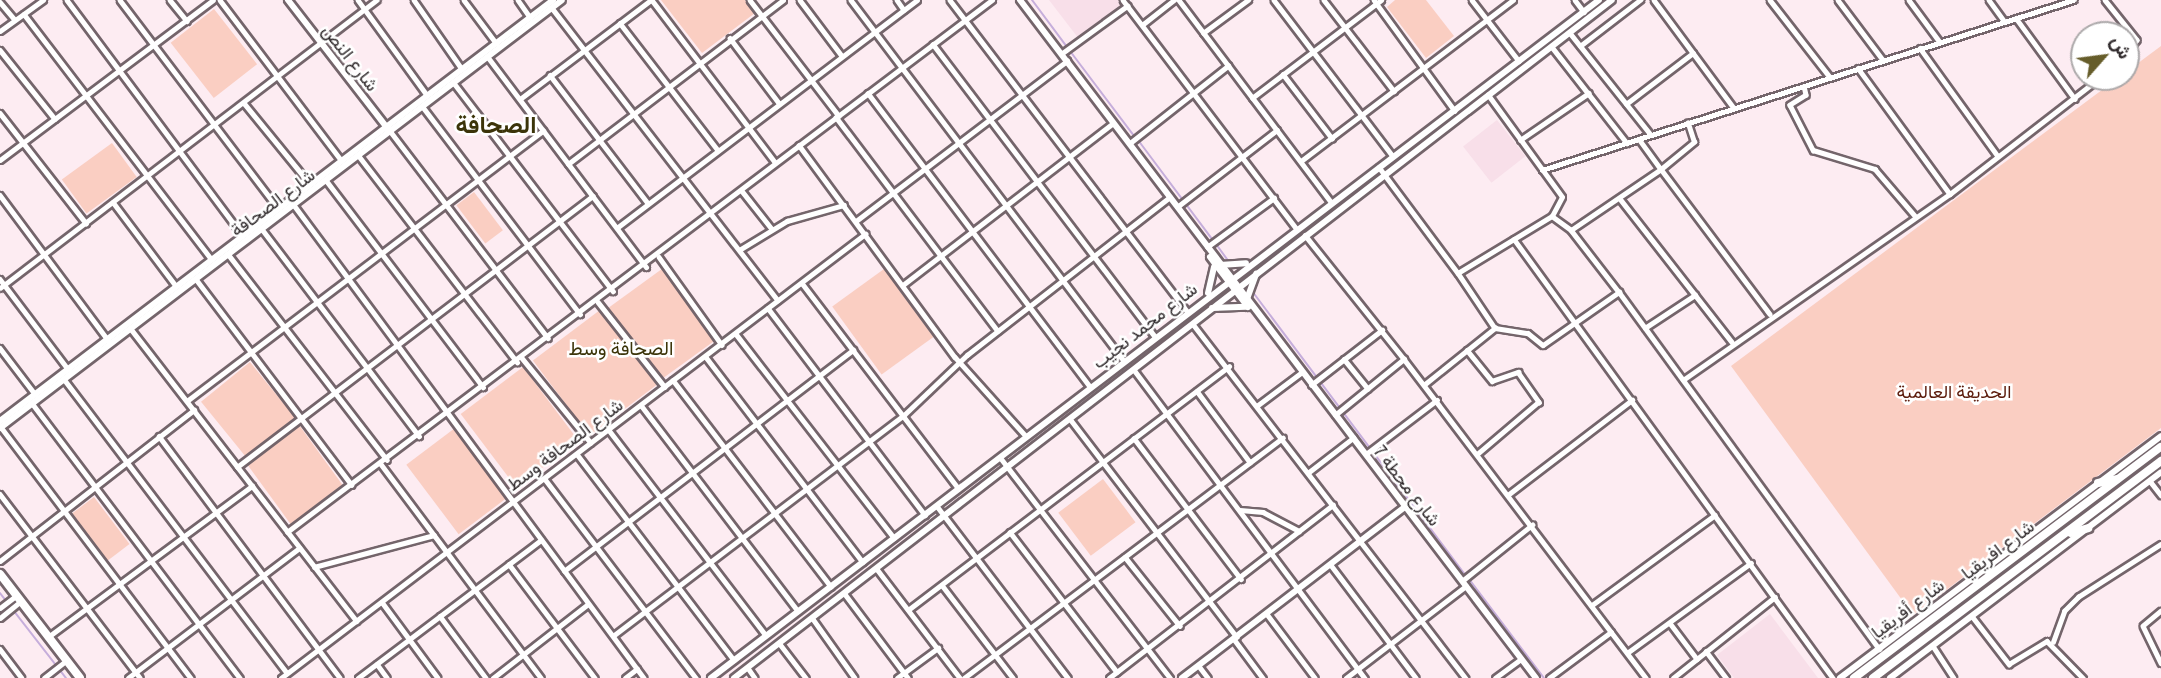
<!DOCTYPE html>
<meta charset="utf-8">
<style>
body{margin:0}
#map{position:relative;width:2161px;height:678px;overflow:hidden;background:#fdecf2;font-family:"Archivo Narrow",Vazirmatn,sans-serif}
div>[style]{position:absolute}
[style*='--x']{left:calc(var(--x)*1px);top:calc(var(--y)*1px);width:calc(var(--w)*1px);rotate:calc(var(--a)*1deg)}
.built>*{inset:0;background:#f8dfe9;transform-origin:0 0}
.green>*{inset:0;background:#facec2;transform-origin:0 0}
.stream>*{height:2px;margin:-1px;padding:0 1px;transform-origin:1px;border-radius:1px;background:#c6aedb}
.roads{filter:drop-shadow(2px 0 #74656b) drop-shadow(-2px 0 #74656b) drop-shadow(0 2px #74656b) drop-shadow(0 -2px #74656b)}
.street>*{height:4.5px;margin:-2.25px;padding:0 2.25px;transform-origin:2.25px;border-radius:2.25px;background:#fff}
.secondary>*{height:6px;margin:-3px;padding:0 3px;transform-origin:3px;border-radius:3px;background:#fff}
.highway>*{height:8px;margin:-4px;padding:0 4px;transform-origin:4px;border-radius:4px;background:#fff}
span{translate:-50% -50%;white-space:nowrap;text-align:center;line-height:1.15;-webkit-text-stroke:5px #fff;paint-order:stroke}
.street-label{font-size:18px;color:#2f292b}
.park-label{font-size:18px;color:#5c1c0c}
.neighbourhood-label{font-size:19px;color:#3b3409}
.district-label{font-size:24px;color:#3b3409;font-weight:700}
.north{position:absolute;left:2070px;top:21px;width:70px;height:70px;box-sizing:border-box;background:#fff;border:2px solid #aca9aa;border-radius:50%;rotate:62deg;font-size:19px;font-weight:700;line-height:28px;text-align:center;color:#2f292b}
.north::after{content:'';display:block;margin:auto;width:24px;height:32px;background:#665d2a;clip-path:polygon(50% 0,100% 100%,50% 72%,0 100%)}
</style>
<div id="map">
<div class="built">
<i style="clip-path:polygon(1049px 0,1118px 0,1123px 6px,1079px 39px)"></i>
<i style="left:1497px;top:120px;width:46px;height:43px;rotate:52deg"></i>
<i style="clip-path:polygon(1770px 614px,1818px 678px,1734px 678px,1717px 655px)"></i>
</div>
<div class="green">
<i style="clip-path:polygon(661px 0,745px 0,755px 13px,702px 53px)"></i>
<i style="clip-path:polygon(1395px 0,1426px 0,1454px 36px,1426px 58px,1387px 7px)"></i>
<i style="left:214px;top:9px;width:70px;height:55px;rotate:52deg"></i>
<i style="clip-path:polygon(2161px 46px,2161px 428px,1913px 615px,1731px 366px)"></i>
<i style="left:112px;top:143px;width:42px;height:62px;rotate:54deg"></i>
<i style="left:474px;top:192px;width:48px;height:22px;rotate:53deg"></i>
<i style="left:666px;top:266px;width:89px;height:71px;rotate:54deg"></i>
<i style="left:884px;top:269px;width:84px;height:64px;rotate:54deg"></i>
<i style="left:600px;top:310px;width:94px;height:84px;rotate:53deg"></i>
<i style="left:250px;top:362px;width:72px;height:63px;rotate:51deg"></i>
<i style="left:523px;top:367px;width:92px;height:78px;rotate:53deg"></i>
<i style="left:299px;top:425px;width:76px;height:65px;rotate:54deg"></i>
<i style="left:455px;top:428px;width:87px;height:61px;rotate:53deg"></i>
<i style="left:1103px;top:479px;width:54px;height:56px;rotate:53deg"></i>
<i style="left:94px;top:497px;width:59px;height:28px;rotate:53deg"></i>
</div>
<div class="stream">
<i style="--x:1032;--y:0;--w:59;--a:53.3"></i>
<i style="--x:1070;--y:51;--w:106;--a:53"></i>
<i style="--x:1138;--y:140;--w:124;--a:53.2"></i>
<i style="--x:1216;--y:244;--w:22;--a:54"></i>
<i style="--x:1252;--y:291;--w:355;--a:53.1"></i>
<i style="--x:1469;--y:579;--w:124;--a:52.9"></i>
<i style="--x:0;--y:593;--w:108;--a:52.2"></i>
</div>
<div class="roads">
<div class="street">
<i style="--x:67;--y:0;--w:294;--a:53.3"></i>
<i style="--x:120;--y:0;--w:261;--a:52.8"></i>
<i style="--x:170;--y:0;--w:27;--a:51"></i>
<i style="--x:220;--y:0;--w:201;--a:52.9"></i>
<i style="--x:358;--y:0;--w:117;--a:54"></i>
<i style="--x:414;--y:0;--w:84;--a:55.2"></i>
<i style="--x:464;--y:0;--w:54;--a:53.3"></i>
<i style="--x:518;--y:0;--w:21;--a:55"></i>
<i style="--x:652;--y:0;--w:203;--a:52.8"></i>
<i style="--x:750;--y:0;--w:146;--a:52.5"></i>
<i style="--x:800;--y:0;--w:70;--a:53.1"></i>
<i style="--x:851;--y:0;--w:453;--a:52.9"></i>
<i style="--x:897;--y:0;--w:12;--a:55"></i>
<i style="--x:950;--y:0;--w:391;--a:52.7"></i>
<i style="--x:1123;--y:0;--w:288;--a:52.8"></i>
<i style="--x:1179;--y:0;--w:254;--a:53"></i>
<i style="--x:1274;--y:0;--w:196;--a:52.7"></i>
<i style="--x:1324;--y:0;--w:115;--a:52.4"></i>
<i style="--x:1374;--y:0;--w:137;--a:53.9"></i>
<i style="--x:1472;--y:0;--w:77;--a:52.4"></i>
<i style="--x:1575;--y:0;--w:15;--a:53"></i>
<i style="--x:1654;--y:0;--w:134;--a:53.5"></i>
<i style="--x:1770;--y:0;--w:98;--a:52.1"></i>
<i style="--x:1838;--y:0;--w:75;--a:53.1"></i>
<i style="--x:1909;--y:0;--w:52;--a:53.6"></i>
<i style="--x:1989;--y:0;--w:27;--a:54"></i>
<i style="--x:2105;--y:0;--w:51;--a:51.3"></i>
<i style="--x:2137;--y:40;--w:19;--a:125"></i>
<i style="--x:0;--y:2;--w:23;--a:50"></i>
<i style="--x:552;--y:8;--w:369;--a:52.3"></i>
<i style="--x:24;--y:14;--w:308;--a:52.6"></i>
<i style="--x:2016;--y:18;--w:100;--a:53.9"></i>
<i style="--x:620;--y:23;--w:159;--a:52.4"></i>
<i style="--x:1142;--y:25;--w:41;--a:-38"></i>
<i style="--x:0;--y:31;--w:53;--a:-35.8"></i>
<i style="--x:1203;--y:33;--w:56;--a:-36.3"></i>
<i style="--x:1570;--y:33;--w:130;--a:51.5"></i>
<i style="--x:730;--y:38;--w:81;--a:53"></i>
<i style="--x:933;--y:44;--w:367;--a:52.8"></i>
<i style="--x:1580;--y:46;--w:76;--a:-37.5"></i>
<i style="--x:1552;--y:47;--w:122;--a:52"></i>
<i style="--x:1920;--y:48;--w:133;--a:54.2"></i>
<i style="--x:0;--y:50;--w:88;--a:51.4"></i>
<i style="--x:1061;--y:54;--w:82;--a:-36"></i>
<i style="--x:488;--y:57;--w:263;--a:53"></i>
<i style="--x:1858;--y:68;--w:156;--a:53.9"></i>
<i style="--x:1283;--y:74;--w:81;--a:52.6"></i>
<i style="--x:550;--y:75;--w:161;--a:52.6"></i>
<i style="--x:454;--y:83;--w:262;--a:52.6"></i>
<i style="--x:1804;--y:86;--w:9;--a:77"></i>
<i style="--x:1806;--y:95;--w:19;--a:148"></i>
<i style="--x:1790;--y:105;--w:51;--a:62.9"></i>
<i style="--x:1813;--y:150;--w:65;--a:17"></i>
<i style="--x:1875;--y:169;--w:63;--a:49.5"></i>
<i style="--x:868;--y:93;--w:368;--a:52.9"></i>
<i style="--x:1252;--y:98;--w:162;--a:-37.2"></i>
<i style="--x:520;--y:99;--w:164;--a:-37.1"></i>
<i style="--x:244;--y:103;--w:104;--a:50.8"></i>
<i style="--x:1626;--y:104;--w:84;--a:-37.3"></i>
<i style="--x:423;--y:107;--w:260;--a:52.8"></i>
<i style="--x:0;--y:113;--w:140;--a:52"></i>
<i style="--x:836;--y:117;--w:268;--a:52.9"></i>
<i style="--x:391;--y:132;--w:259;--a:52.7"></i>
<i style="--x:1639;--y:139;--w:37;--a:54"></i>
<i style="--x:1661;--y:169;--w:43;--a:-39.3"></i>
<i style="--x:1694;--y:142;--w:20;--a:-108"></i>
<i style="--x:1520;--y:140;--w:83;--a:-34.3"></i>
<i style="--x:1130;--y:143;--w:125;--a:-38.2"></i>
<i style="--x:799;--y:145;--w:263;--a:53.7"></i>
<i style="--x:955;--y:357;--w:106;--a:48.1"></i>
<i style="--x:359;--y:156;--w:260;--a:52.5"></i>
<i style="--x:0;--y:160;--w:266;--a:-36.9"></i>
<i style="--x:1301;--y:161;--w:266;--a:-37.2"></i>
<i style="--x:568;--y:164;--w:270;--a:-37.3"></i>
<i style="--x:1379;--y:167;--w:132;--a:53.3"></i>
<i style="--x:1458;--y:273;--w:110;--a:-31.2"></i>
<i style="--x:1552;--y:216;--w:21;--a:-62"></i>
<i style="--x:1562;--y:197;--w:126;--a:-126"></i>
<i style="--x:1542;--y:170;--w:558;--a:-17.75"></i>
<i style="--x:326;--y:180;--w:260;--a:52.8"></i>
<i style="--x:742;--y:191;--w:48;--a:51.7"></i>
<i style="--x:0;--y:195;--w:181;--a:53.3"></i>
<i style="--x:1621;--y:200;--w:180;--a:52"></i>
<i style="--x:113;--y:202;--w:105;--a:53.1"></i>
<i style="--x:294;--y:205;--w:588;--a:53.5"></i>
<i style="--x:1177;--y:207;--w:126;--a:-37.6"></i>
<i style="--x:1552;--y:216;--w:24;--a:36"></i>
<i style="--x:1571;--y:230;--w:78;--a:52.3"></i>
<i style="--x:1619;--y:292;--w:442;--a:53.9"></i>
<i style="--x:856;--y:221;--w:265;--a:-37.2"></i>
<i style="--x:618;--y:227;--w:375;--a:-37.2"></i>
<i style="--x:262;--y:229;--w:260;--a:52.8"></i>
<i style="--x:1571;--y:230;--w:109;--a:-34.1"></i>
<i style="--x:1661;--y:169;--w:181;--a:53.1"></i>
<i style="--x:1305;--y:235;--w:159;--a:51.4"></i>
<i style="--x:1514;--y:239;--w:543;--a:54"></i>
<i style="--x:1207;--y:247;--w:83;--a:-36.2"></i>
<i style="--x:741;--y:249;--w:54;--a:-31.3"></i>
<i style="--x:787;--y:221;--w:59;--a:-15.7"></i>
<i style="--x:228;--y:254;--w:260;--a:52.3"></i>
<i style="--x:659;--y:257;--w:108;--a:54.4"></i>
<i style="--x:1458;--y:273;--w:66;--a:56.1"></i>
<i style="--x:1495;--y:328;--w:33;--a:9"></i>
<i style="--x:1528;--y:333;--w:19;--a:39"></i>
<i style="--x:1543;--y:345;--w:93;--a:-34.9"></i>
<i style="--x:0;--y:279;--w:113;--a:52.9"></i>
<i style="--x:196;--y:279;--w:258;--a:52.9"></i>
<i style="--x:802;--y:283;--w:258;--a:52.7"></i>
<i style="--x:903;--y:285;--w:265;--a:-37.6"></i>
<i style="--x:0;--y:288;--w:474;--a:-37.4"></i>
<i style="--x:598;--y:302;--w:108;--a:51.8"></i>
<i style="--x:768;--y:308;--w:260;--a:52.8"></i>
<i style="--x:1193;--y:324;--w:447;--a:52.4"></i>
<i style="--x:1645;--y:328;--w:60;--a:-33.4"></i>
<i style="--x:131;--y:329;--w:369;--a:52.3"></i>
<i style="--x:736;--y:334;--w:258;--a:52.2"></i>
<i style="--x:0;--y:348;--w:58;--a:52.7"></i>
<i style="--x:1467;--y:350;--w:40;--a:51"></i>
<i style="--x:1492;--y:381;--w:28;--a:-19"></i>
<i style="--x:1518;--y:372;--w:37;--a:55"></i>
<i style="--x:1539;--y:402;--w:79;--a:139.6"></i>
<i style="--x:706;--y:357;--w:258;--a:52.6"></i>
<i style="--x:522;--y:358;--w:109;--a:50.9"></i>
<i style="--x:1344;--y:359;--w:38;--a:51"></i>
<i style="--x:1135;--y:371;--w:384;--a:53.2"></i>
<i style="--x:64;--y:379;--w:369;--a:52.8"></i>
<i style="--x:673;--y:380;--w:260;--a:52.6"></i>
<i style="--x:1683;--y:380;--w:325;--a:-34.9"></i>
<i style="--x:1950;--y:194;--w:191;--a:-37.8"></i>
<i style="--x:1425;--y:384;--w:90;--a:-38.7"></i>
<i style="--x:1311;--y:385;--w:90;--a:-37.8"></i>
<i style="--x:1197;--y:391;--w:89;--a:53.3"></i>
<i style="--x:187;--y:401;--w:447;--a:-37.2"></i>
<i style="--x:32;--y:403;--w:345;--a:52.9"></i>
<i style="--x:641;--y:405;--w:259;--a:52.7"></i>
<i style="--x:1258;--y:405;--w:55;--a:-36.9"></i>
<i style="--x:1335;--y:415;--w:89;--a:-39.1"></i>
<i style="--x:1404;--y:359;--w:400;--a:52.8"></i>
<i style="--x:1071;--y:420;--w:273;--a:52.6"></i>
<i style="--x:1;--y:427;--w:315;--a:52.9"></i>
<i style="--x:609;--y:430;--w:258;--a:52.6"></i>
<i style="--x:159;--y:436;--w:302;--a:53.2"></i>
<i style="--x:1134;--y:438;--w:177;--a:52.8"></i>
<i style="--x:577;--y:454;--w:259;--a:52.7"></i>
<i style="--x:1366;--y:454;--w:89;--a:-37.3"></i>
<i style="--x:1000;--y:457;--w:279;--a:52.4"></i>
<i style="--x:381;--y:464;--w:267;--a:53.2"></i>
<i style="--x:237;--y:467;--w:447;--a:-37.3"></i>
<i style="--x:1309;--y:472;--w:56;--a:-37.7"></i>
<i style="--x:545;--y:479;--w:250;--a:52.8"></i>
<i style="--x:2150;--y:481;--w:18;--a:52"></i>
<i style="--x:0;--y:494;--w:231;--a:52.7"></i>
<i style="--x:1509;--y:494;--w:155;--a:-37.4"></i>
<i style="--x:937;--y:506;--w:216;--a:52.7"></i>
<i style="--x:1240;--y:510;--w:23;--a:5"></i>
<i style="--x:1263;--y:512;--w:41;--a:27.8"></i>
<i style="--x:287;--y:532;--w:883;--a:-37.04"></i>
<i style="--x:1010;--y:532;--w:176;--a:52.6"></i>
<i style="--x:1125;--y:557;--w:88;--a:51.4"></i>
<i style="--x:0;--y:561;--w:246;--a:-37.9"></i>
<i style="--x:509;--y:564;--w:143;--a:53"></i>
<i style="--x:1331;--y:565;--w:141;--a:53"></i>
<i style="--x:314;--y:567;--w:124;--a:-14.9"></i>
<i style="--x:877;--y:569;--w:137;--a:52.7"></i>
<i style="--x:564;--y:571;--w:364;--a:-37.4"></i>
<i style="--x:1462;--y:581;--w:90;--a:-38.7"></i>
<i style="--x:942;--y:585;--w:117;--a:52.6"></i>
<i style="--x:845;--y:594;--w:105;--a:53.1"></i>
<i style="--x:382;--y:602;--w:94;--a:53.6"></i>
<i style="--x:1592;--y:605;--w:152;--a:-36.2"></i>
<i style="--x:0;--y:608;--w:20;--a:-37"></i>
<i style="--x:908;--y:610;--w:403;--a:-37.2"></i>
<i style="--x:2161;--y:611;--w:23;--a:140"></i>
<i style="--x:2143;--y:626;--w:41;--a:64.1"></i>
<i style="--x:1267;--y:614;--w:80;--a:53.1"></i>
<i style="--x:440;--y:616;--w:77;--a:53.4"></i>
<i style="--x:1972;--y:616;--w:61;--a:52.4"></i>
<i style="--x:2009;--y:664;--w:44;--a:-31.2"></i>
<i style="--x:2047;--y:641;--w:52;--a:45.8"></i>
<i style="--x:0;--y:618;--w:27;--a:-39"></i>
<i style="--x:813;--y:619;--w:72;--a:54.6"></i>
<i style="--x:1670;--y:623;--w:45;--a:53.1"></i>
<i style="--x:613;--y:636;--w:365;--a:-37.2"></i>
<i style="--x:904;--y:415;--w:87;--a:-43.6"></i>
<i style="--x:967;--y:355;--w:257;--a:-37.9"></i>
<i style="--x:48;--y:637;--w:254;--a:-36.5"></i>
<i style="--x:1234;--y:639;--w:49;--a:53.4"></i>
<i style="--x:2053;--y:642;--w:33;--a:-70"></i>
<i style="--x:2064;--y:611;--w:20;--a:-45"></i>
<i style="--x:2078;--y:597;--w:98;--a:-32.6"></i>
<i style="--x:780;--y:644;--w:43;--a:52.6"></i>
<i style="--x:1933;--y:646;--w:38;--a:57"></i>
<i style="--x:0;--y:649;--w:36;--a:53"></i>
<i style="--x:1706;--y:651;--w:34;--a:53"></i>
<i style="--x:1627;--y:653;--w:153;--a:-36"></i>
<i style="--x:377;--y:664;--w:17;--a:54"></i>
<i style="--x:1199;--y:666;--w:15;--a:53"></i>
<i style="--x:748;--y:668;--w:12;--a:55"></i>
<i style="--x:44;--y:678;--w:28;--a:-38"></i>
<i style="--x:128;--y:678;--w:215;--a:-37.2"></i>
<i style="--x:281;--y:678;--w:734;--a:-37.24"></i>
<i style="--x:358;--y:678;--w:229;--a:-37"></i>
<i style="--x:493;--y:678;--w:120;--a:-37.9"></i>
<i style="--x:625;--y:678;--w:15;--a:-37"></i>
<i style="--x:897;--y:678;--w:51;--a:-36.2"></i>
<i style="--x:964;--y:678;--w:399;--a:-37"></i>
<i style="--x:1109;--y:678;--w:283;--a:-37.7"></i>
<i style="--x:1346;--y:678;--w:151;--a:-37.5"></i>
<i style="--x:1495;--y:678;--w:32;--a:-36"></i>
<i style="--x:1549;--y:678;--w:77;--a:-36.6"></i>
<i style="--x:1673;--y:678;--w:130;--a:-38.5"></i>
</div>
<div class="secondary">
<i style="--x:288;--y:0;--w:163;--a:52.2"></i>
<i style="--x:1020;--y:0;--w:852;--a:52.73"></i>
<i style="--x:1210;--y:257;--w:63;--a:52.8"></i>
<i style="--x:1220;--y:265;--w:26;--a:-4"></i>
<i style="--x:1208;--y:293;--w:27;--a:-77"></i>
<i style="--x:1247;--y:299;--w:27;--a:-70"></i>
<i style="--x:1212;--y:308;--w:34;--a:-2"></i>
<i style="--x:0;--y:421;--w:695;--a:-37.28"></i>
<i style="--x:0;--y:428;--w:706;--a:-37.29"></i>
<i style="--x:711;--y:678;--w:1117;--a:-37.36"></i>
<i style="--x:734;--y:678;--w:1109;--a:-37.68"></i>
<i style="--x:1182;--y:678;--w:281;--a:-37.5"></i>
<i style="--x:1840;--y:678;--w:402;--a:-37"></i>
<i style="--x:1890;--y:678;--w:340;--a:-37.2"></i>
</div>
<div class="highway">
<i style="--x:2098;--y:483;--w:19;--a:-12"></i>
<i style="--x:2071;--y:533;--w:18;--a:-16"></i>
<i style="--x:0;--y:574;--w:131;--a:52.4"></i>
<i style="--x:1854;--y:678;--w:384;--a:-37"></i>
<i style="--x:1873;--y:678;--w:361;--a:-37"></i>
</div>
</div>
<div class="street-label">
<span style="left:350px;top:58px;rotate:52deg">شارع النص</span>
<span style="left:273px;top:203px;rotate:-37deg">شارع الصحافة</span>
<span style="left:1145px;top:326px;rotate:-38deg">شارع محمد نجيب</span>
<span style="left:565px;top:445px;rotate:-37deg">شارع الصحافة وسط</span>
<span style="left:1407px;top:486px;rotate:52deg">شارع محطة 7</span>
<span style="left:1998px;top:550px;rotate:-37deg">شارع افريقيا</span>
<span style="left:1908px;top:609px;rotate:-37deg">شارع أفريقيا</span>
</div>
<div class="park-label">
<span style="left:1954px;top:392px">الحديقة العالمية</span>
</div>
<div class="neighbourhood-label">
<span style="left:621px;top:349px">الصحافة وسط</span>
</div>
<div class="district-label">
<span style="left:496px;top:125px">الصحافة</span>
</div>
<div class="north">ش</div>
</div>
